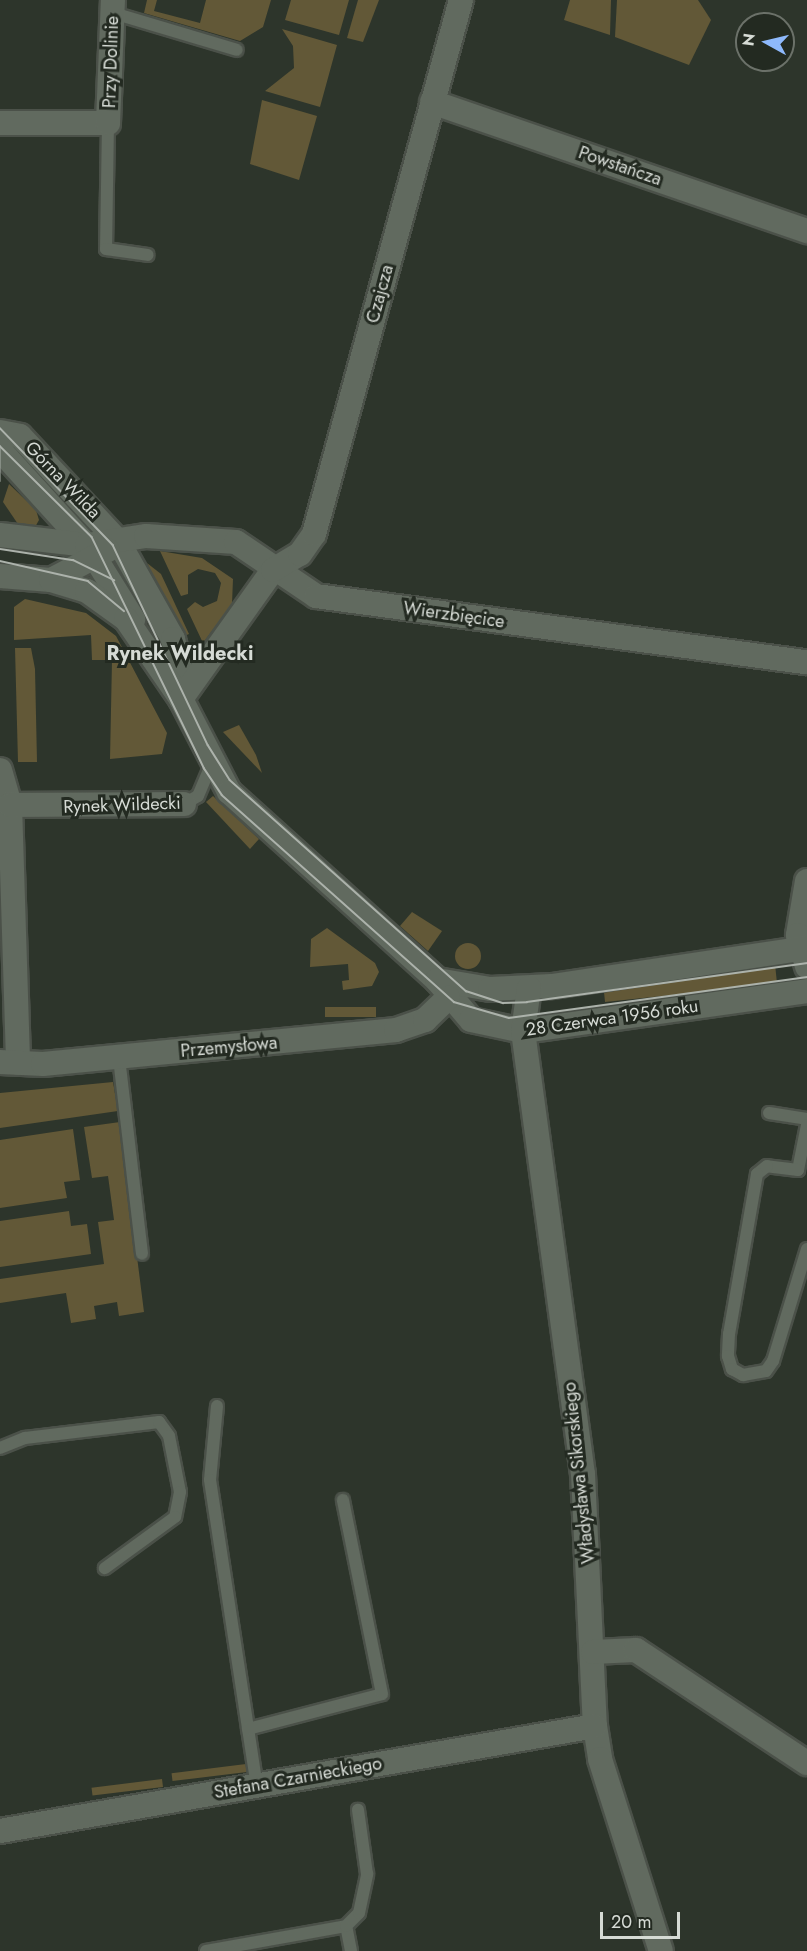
<!DOCTYPE html>
<meta charset="utf-8">
<style>
body{margin:0}
#map{position:relative;width:807px;height:1951px;overflow:hidden;background:#2d352b;font-family:Jost,sans-serif}
div>[style]{position:absolute}
[style*='--x']{left:calc(var(--x)*1px);top:calc(var(--y)*1px);width:calc(var(--w)*1px);rotate:calc(var(--a)*1deg)}
.green>*{inset:0;background:#625837;transform-origin:0 0}
.round{border-radius:50%}
.roads{filter:drop-shadow(2px 0 #4b5149) drop-shadow(-2px 0 #4b5149) drop-shadow(0 2px #4b5149) drop-shadow(0 -2px #4b5149)}
.lane>*{height:12px;margin:-6px;padding:0 6px;transform-origin:6px;border-radius:6px;background:#616a5f}
.street>*{height:24px;margin:-12px;padding:0 12px;transform-origin:12px;border-radius:12px;background:#616a5f}
.tram>*{height:1.5px;margin:-0.75px;padding:0 0.75px;transform-origin:0.75px;border-radius:0.75px;background:#acb2ab}
span{translate:-50% -50%;white-space:nowrap;text-align:center;line-height:1.15;-webkit-text-stroke:6px #232a21;paint-order:stroke}
.street-label{font-size:18px;color:#d6dbd5}
.neighbourhood-label{font-size:20px;color:#d6dbd5;font-weight:700}
.north{position:absolute;left:735px;top:12px;width:60px;height:60px;box-sizing:border-box;background:#232a21;border:2px solid #6b7169;border-radius:50%;rotate:278deg;font-size:16px;font-weight:700;line-height:24px;text-align:center;color:#d6dbd5}
.north::after{content:'';display:block;margin:auto;width:21px;height:27px;background:#8eb9fc;clip-path:polygon(50% 0,100% 100%,50% 72%,0 100%)}
.scale{position:absolute;left:600px;top:1912px;width:80px;height:27px;box-sizing:border-box;border:3px solid #d6dbd5;border-top:0;padding-left:8px;font-size:18px;line-height:21px;white-space:nowrap;color:#d6dbd5;-webkit-text-stroke:4px #232a21;paint-order:stroke}
</style>
<div id="map">
<div class="green">
<i style="clip-path:polygon(147px 0,157px 0,154px 11px,200px 23px,206px 0,271px 0,263px 27px,240px 41px,144px 13px)"></i>
<i style="clip-path:polygon(291px 0,349px 0,339px 35px,285px 20px)"></i>
<i style="clip-path:polygon(358px 0,379px 0,363px 42px,347px 38px)"></i>
<i style="clip-path:polygon(570px 0,611px 0,610px 35px,564px 20px)"></i>
<i style="clip-path:polygon(617px 0,698px 0,711px 20px,689px 65px,615px 37px)"></i>
<i style="clip-path:polygon(282px 29px,337px 45px,320px 107px,265px 91px,294px 68px,293px 46px)"></i>
<i style="clip-path:polygon(262px 100px,317px 116px,299px 180px,250px 164px)"></i>
<i style="clip-path:polygon(9px 484px,36px 510px,39px 520px,34px 529px,22px 530px,3px 502px)"></i>
<i style="clip-path:polygon(160px 551px,202px 558px,233px 579px,232px 604px,203px 643px,187px 609px,195px 602px,203px 607px,217px 601px,221px 583px,215px 573px,198px 569px,188px 575px,188px 594px,181px 596px)"></i>
<i style="clip-path:polygon(147px 563px,161px 574px,189px 634px,182px 637px)"></i>
<i style="clip-path:polygon(25px 599px,86px 613px,116px 636px,167px 733px,162px 754px,110px 759px,112px 660px,92px 660px,91px 635px,14px 640px,14px 607px)"></i>
<i style="clip-path:polygon(15px 648px,31px 648px,35px 669px,37px 762px,18px 762px)"></i>
<i style="clip-path:polygon(239px 725px,256px 755px,262px 773px,223px 732px)"></i>
<i style="clip-path:polygon(213px 796px,259px 839px,250px 849px,206px 802px)"></i>
<i style="clip-path:polygon(412px 912px,442px 931px,428px 951px,400px 926px)"></i>
<i style="clip-path:polygon(327px 928px,375px 963px,379px 972px,372px 986px,343px 990px,342px 981px,349px 980px,348px 964px,310px 967px,311px 939px)"></i>
<i class="round" style="left:455px;top:943px;width:26px;height:26px"></i>
<i style="left:775px;top:964px;width:20px;height:173px;rotate:84deg"></i>
<i style="left:376px;top:1007px;width:10px;height:51px;rotate:90deg"></i>
<i style="clip-path:polygon(113px 1082px,118px 1111px,0 1128px,0 1093px)"></i>
<i style="clip-path:polygon(120px 1122px,144px 1312px,119px 1316px,117px 1302px,94px 1306px,96px 1319px,71px 1323px,66px 1293px,0 1303px,0 1279px,104px 1264px,98px 1222px,114px 1220px,108px 1176px,92px 1178px,84px 1127px)"></i>
<i style="clip-path:polygon(73px 1129px,80px 1180px,64px 1182px,67px 1198px,0 1208px,0 1140px)"></i>
<i style="clip-path:polygon(69px 1211px,71px 1226px,87px 1224px,91px 1254px,0 1267px,0 1221px)"></i>
<i style="left:246px;top:1764px;width:8px;height:75px;rotate:83deg"></i>
<i style="left:162px;top:1779px;width:8px;height:71px;rotate:83deg"></i>
</div>
<div class="roads">
<div class="lane">
<i style="--x:113;--y:13;--w:129;--a:16.6"></i>
<i style="--x:108;--y:123;--w:126;--a:90.9"></i>
<i style="--x:106;--y:249;--w:42;--a:8.1"></i>
<i style="--x:184;--y:804;--w:16;--a:-30"></i>
<i style="--x:198;--y:796;--w:34;--a:-67"></i>
<i style="--x:119;--y:1058;--w:197;--a:83.3"></i>
<i style="--x:769;--y:1113;--w:38;--a:9"></i>
<i style="--x:807;--y:1125;--w:46;--a:101.3"></i>
<i style="--x:798;--y:1170;--w:31;--a:-173"></i>
<i style="--x:767;--y:1166;--w:13;--a:141"></i>
<i style="--x:757;--y:1174;--w:162;--a:99.9"></i>
<i style="--x:729;--y:1334;--w:22;--a:93"></i>
<i style="--x:728;--y:1356;--w:14;--a:73"></i>
<i style="--x:732;--y:1369;--w:13;--a:29"></i>
<i style="--x:743;--y:1375;--w:23;--a:-10"></i>
<i style="--x:766;--y:1371;--w:12;--a:-55"></i>
<i style="--x:773;--y:1361;--w:117;--a:-73.1"></i>
<i style="--x:217;--y:1406;--w:74;--a:95.4"></i>
<i style="--x:210;--y:1480;--w:310;--a:81.3"></i>
<i style="--x:0;--y:1448;--w:27;--a:-22"></i>
<i style="--x:25;--y:1438;--w:135;--a:-6.8"></i>
<i style="--x:159;--y:1422;--w:17;--a:54"></i>
<i style="--x:169;--y:1436;--w:57;--a:78.9"></i>
<i style="--x:180;--y:1492;--w:25;--a:101"></i>
<i style="--x:175;--y:1517;--w:87;--a:143.9"></i>
<i style="--x:248;--y:1729;--w:138;--a:-14.6"></i>
<i style="--x:382;--y:1694;--w:198;--a:-101.4"></i>
<i style="--x:206;--y:1951;--w:142;--a:-10.1"></i>
<i style="--x:351;--y:1951;--w:25;--a:-101"></i>
<i style="--x:346;--y:1926;--w:18;--a:-45"></i>
<i style="--x:359;--y:1913;--w:40;--a:-78"></i>
<i style="--x:367;--y:1874;--w:65;--a:-98"></i>
</div>
<div class="street">
<i style="--x:432;--y:102;--w:397;--a:19"></i>
<i style="--x:0;--y:123;--w:108;--a:0"></i>
<i style="--x:108;--y:123;--w:123;--a:-87.7"></i>
<i style="--x:0;--y:432;--w:20;--a:11"></i>
<i style="--x:20;--y:436;--w:144;--a:47"></i>
<i style="--x:118;--y:541;--w:112;--a:60.7"></i>
<i style="--x:173;--y:639;--w:36;--a:76"></i>
<i style="--x:182;--y:674;--w:25;--a:92"></i>
<i style="--x:0;--y:450;--w:132;--a:47.8"></i>
<i style="--x:89;--y:548;--w:84;--a:58.2"></i>
<i style="--x:0;--y:535;--w:88;--a:6.6"></i>
<i style="--x:87;--y:545;--w:60;--a:-8.7"></i>
<i style="--x:146;--y:536;--w:90;--a:3.8"></i>
<i style="--x:236;--y:542;--w:97;--a:34"></i>
<i style="--x:316;--y:596;--w:495;--a:7.7"></i>
<i style="--x:0;--y:576;--w:51;--a:4.5"></i>
<i style="--x:51;--y:580;--w:64;--a:-27.8"></i>
<i style="--x:51;--y:580;--w:38;--a:17"></i>
<i style="--x:87;--y:591;--w:48;--a:35.7"></i>
<i style="--x:126;--y:619;--w:97;--a:55.5"></i>
<i style="--x:181;--y:699;--w:105;--a:62.7"></i>
<i style="--x:229;--y:792;--w:280;--a:42.1"></i>
<i style="--x:437;--y:980;--w:52;--a:49.6"></i>
<i style="--x:471;--y:1020;--w:53;--a:11.9"></i>
<i style="--x:523;--y:1031;--w:287;--a:-8"></i>
<i style="--x:181;--y:699;--w:158;--a:-54.5"></i>
<i style="--x:273;--y:570;--w:31;--a:-31"></i>
<i style="--x:300;--y:554;--w:24;--a:-55"></i>
<i style="--x:314;--y:534;--w:554;--a:-74.61"></i>
<i style="--x:0;--y:770;--w:36;--a:74"></i>
<i style="--x:10;--y:805;--w:258;--a:88.2"></i>
<i style="--x:10;--y:805;--w:174;--a:-0.3"></i>
<i style="--x:807;--y:881;--w:55;--a:99.5"></i>
<i style="--x:798;--y:935;--w:33;--a:74"></i>
<i style="--x:437;--y:980;--w:54;--a:9.6"></i>
<i style="--x:490;--y:989;--w:62;--a:-2.8"></i>
<i style="--x:552;--y:986;--w:258;--a:-8.5"></i>
<i style="--x:529;--y:988;--w:43;--a:97.9"></i>
<i style="--x:523;--y:1031;--w:447;--a:82.3"></i>
<i style="--x:583;--y:1474;--w:252;--a:87.3"></i>
<i style="--x:595;--y:1726;--w:33;--a:81"></i>
<i style="--x:600;--y:1759;--w:201;--a:72.4"></i>
<i style="--x:0;--y:1062;--w:43;--a:2.7"></i>
<i style="--x:43;--y:1064;--w:355;--a:-5.5"></i>
<i style="--x:396;--y:1030;--w:31;--a:-19"></i>
<i style="--x:425;--y:1020;--w:32;--a:-44"></i>
<i style="--x:593;--y:1652;--w:43;--a:-2.7"></i>
<i style="--x:636;--y:1650;--w:205;--a:33.5"></i>
<i style="--x:0;--y:1831;--w:604;--a:-10.01"></i>
</div>
</div>
<div class="tram">
<i style="--x:0;--y:428;--w:163;--a:46"></i>
<i style="--x:113;--y:545;--w:221;--a:64.6"></i>
<i style="--x:208;--y:745;--w:41;--a:57.8"></i>
<i style="--x:230;--y:780;--w:317;--a:41.8"></i>
<i style="--x:466;--y:991;--w:39;--a:18"></i>
<i style="--x:503;--y:1003;--w:24;--a:-2"></i>
<i style="--x:527;--y:1002;--w:283;--a:-7.9"></i>
<i style="--x:0;--y:446;--w:129;--a:44.7"></i>
<i style="--x:92;--y:537;--w:257;--a:64.1"></i>
<i style="--x:204;--y:768;--w:32;--a:56"></i>
<i style="--x:222;--y:795;--w:311;--a:41.7"></i>
<i style="--x:454;--y:1002;--w:57;--a:16.2"></i>
<i style="--x:509;--y:1018;--w:301;--a:-7.8"></i>
<i style="--x:0;--y:446;--w:35;--a:90"></i>
<i style="--x:0;--y:549;--w:74;--a:8.6"></i>
<i style="--x:73;--y:560;--w:46;--a:26"></i>
<i style="--x:0;--y:561;--w:90;--a:12.8"></i>
<i style="--x:88;--y:581;--w:47;--a:39.8"></i>
</div>
<div class="street-label">
<span style="left:111px;top:62px;rotate:-88deg">Przy Dolinie</span>
<span style="left:620px;top:166px;rotate:19deg">Powstańcza</span>
<span style="left:380px;top:294px;rotate:-75deg">Czajcza</span>
<span style="left:63px;top:480px;rotate:46deg">Górna Wilda</span>
<span style="left:454px;top:615px;rotate:8deg">Wierzbięcice</span>
<span style="left:122px;top:805px;rotate:-2deg">Rynek Wildecki</span>
<span style="left:612px;top:1018px;rotate:-8deg">28 Czerwca 1956 roku</span>
<span style="left:229px;top:1047px;rotate:-5deg">Przemysłowa</span>
<span style="left:579px;top:1473px;rotate:-96deg">Władysława Sikorskiego</span>
<span style="left:298px;top:1778px;rotate:-10deg">Stefana Czarnieckiego</span>
</div>
<div class="neighbourhood-label">
<span style="left:180px;top:653px">Rynek Wildecki</span>
</div>
<div class="north">N</div>
<div class="scale">20 m</div>
</div>
